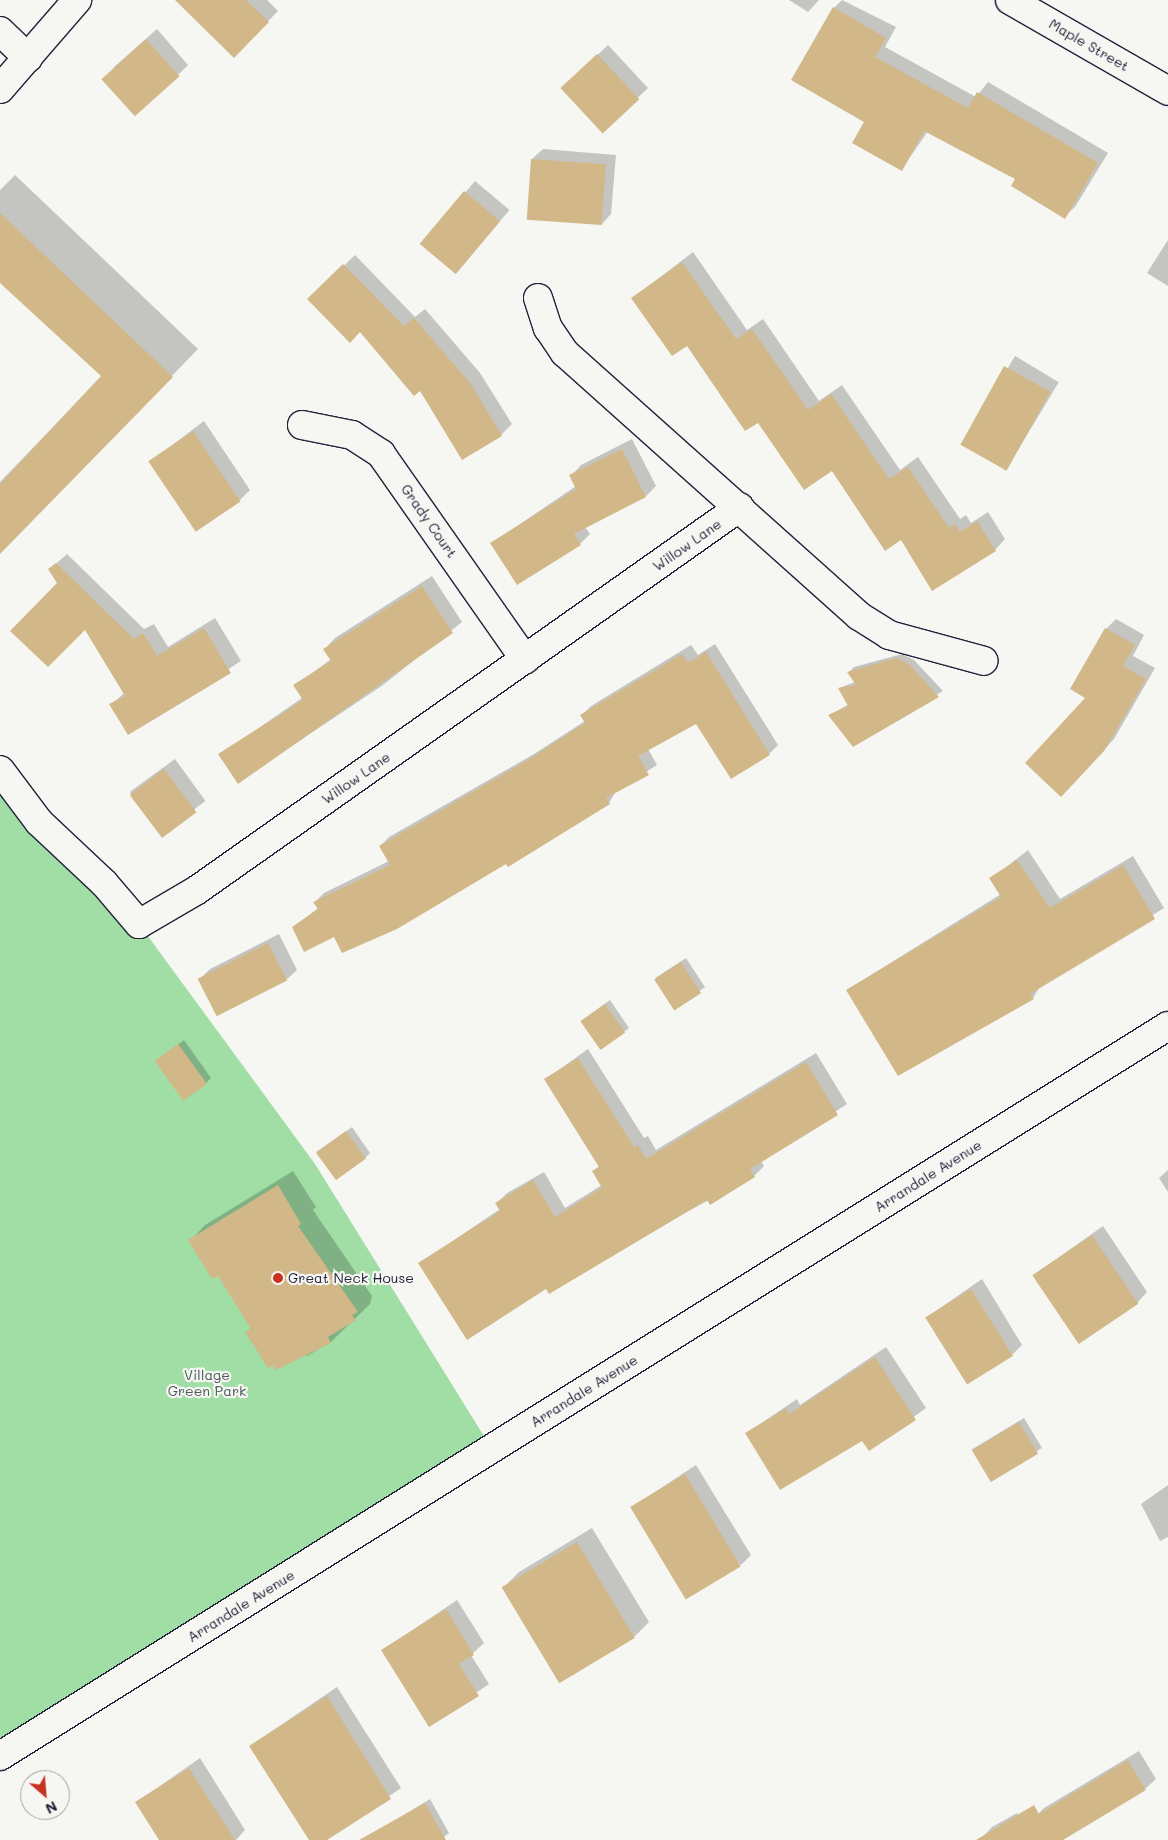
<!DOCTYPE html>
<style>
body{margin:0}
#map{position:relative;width:1168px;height:1840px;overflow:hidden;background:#f6f6f2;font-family:Mali,sans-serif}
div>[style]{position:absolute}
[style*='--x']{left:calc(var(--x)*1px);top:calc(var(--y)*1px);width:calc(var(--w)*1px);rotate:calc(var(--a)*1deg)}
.green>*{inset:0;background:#a0dea6}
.shadow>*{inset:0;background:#0003;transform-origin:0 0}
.building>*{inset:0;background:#d2b888;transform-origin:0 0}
.roads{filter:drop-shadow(1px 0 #22223b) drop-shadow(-1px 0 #22223b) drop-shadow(0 1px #22223b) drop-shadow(0 -1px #22223b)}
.minor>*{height:28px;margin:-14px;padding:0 14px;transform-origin:14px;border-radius:14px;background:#f6f6f2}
.dots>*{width:14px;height:14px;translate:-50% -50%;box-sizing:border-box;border:2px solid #f6f6f2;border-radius:50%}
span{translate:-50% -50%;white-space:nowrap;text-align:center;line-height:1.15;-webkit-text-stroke:4.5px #f6f6f2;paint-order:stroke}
.street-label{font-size:14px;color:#22223b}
.poi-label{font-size:14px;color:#22223b}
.left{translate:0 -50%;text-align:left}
.park-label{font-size:14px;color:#485a5b}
.north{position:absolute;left:20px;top:1770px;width:50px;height:50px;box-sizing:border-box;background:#f6f6f2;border:1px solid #a1a1a9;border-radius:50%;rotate:153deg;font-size:14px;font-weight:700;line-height:20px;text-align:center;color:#22223b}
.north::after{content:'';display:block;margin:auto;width:18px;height:22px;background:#c8321e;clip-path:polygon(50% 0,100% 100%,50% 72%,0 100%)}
</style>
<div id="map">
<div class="green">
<i style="clip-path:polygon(0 770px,139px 924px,315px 1164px,492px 1449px,0 1756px)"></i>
</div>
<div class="shadow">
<i style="clip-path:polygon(177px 0,267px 0,278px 11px,234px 56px)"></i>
<i style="clip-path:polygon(789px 0,819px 0,808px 12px)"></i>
<i style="clip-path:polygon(842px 0,896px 27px,885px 47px,976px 97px,988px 82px,1108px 153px,1075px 207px,1064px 217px,1017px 179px,928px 131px,902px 169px,865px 121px,834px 8px)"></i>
<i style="clip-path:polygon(157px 29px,188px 65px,178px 75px,113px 68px)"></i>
<i style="clip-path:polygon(608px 45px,648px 88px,603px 131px,573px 78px)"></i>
<i style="clip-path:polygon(543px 149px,616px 155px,611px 214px,601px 225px,532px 159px)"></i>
<i style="clip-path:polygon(15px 175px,198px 349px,0 553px,0 482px,102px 376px,0 282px,0 190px)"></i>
<i style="left:475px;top:181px;width:45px;height:83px;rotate:40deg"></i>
<i style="clip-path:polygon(1168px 240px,1168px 286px,1147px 273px)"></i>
<i style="clip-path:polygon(693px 252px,747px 330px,763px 319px,819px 401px,842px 385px,900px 470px,918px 457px,960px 519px,966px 515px,971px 523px,988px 512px,1005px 539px,995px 550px,901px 539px,832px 469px,758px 421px,687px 344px,633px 298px)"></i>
<i style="clip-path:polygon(355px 255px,415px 317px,425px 309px,480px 373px,512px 424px,501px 435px,463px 458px,420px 389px,360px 331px,309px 299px)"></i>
<i style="left:1015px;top:356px;width:51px;height:103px;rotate:31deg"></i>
<i style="clip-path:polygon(204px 421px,250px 490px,240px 500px,150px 462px)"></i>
<i style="clip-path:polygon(632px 439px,656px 486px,646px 496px,585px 527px,590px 534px,580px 544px,492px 543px,576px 486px,571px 476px,581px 465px)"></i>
<i style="clip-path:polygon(67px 554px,144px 629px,154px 624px,168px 647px,215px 618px,241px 661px,128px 733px,111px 705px,124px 693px,50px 569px)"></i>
<i style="clip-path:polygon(432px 576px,462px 622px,383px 685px,238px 782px,220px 755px,302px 698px,295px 686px,331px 659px,325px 649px,335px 638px)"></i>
<i style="clip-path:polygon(1116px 619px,1144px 635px,1133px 656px,1155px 668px,1114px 739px,1072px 785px,1087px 698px,1106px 629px)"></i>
<i style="clip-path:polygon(715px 644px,778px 745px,769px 754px,696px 722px,648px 749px,657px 765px,616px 791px,609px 803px,506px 862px,335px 936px,293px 928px,318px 908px,315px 902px,324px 893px,389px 861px,380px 846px,389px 837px,534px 754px,585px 721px,582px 715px,591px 706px,691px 645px,698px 655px)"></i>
<i style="clip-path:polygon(902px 654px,914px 660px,943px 691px,853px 745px,830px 715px,849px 704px,839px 688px,855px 682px,849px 672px,854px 667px)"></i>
<i style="left:175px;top:759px;width:52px;height:56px;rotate:54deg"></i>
<i style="clip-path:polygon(1028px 850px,1060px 899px,1133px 856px,1164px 908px,1041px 985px,1033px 998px,847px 990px,1001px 894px,991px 879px)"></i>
<i style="clip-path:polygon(279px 934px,297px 970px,286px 980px,200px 979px,210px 969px)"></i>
<i style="left:686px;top:958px;width:35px;height:36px;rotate:57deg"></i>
<i style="clip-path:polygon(610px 1000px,629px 1028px,624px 1032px,581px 1021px)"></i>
<i style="clip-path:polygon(184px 1040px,211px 1078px,206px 1083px,157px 1061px)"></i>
<i style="clip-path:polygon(588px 1049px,644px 1138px,648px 1136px,656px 1150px,816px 1053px,847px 1104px,761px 1161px,764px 1166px,754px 1176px,546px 1287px,420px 1263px,500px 1209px,497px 1203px,507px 1193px,544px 1172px,565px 1208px,602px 1185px,594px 1171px,600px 1165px,546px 1079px)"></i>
<i style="clip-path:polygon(352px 1127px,370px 1153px,365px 1158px,316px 1152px)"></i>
<i style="clip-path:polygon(1168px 1170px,1168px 1192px,1159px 1178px)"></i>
<i style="clip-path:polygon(293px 1171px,316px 1207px,313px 1210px,372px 1296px,370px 1304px,331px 1342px,307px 1356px,247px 1333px,251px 1328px,218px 1274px,190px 1241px,205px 1225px)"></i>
<i style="clip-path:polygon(1103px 1226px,1147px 1292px,1137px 1303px,1034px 1275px)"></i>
<i style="clip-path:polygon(982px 1279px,1022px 1345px,1012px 1355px,927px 1317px)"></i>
<i style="clip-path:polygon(886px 1347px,926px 1408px,869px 1449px,862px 1439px,747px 1433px,797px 1399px,800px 1405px)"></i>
<i style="left:1024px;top:1418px;width:35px;height:61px;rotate:59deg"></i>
<i style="clip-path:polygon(696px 1465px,751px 1555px,741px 1565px,632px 1507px)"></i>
<i style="clip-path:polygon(1168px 1485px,1168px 1537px,1160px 1541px,1141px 1504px)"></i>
<i style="clip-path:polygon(592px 1528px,649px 1622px,634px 1637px,560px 1681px,503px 1588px,519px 1572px)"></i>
<i style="clip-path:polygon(457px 1600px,484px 1643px,471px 1655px,489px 1684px,429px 1725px,383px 1650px)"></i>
<i style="clip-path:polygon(337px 1687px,401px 1788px,325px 1840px,310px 1840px,250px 1746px)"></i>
<i style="clip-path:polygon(1139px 1751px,1156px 1779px,1145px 1789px,1060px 1840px,1049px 1840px,1034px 1818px,1044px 1808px)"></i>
<i style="clip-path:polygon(200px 1758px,245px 1830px,236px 1840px,161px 1840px,137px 1802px)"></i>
<i style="clip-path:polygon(430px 1799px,449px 1833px,440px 1840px,394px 1840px,386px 1826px)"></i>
<i style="clip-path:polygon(1017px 1813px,1030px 1840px,980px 1840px,992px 1827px)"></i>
</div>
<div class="building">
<i style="clip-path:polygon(175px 0,246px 0,269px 22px,234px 58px)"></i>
<i style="clip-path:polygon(833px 7px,886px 38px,875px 57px,968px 108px,977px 92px,1098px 163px,1065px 219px,1011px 186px,1015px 179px,924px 131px,902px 171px,852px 143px,864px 122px,791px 80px)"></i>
<i style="left:146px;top:39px;width:50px;height:60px;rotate:48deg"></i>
<i style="left:597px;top:54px;width:62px;height:50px;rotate:47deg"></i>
<i style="left:531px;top:159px;width:75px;height:61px;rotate:4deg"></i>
<i style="left:464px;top:191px;width:47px;height:69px;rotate:40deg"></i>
<i style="clip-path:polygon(0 213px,173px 377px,0 554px,0 484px,101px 376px,0 283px)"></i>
<i style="clip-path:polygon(682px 262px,736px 339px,752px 329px,808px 410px,831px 394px,889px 479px,908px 467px,949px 528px,955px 524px,960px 532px,977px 521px,996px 551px,932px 591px,901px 540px,885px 551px,832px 471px,804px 490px,758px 423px,745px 431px,687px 346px,672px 356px,631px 298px)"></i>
<i style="clip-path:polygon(343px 264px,404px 326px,414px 318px,470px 383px,502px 436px,462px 460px,420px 391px,414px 396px,360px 332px,350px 343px,307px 299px)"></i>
<i style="left:1004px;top:366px;width:53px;height:90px;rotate:29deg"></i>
<i style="left:193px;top:431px;width:85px;height:54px;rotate:56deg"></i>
<i style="clip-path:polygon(622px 449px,646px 497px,574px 534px,581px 545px,517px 585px,490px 543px,576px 489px,569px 475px)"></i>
<i style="clip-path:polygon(56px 563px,134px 639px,143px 633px,157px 656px,204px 628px,231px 673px,128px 735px,109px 704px,125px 696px,85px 630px,48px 667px,10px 631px,57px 583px,48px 569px)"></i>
<i style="clip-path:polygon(422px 586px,453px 633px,238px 784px,218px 754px,303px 700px,293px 685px,331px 661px,323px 649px)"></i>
<i style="clip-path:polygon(1105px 628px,1135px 645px,1123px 666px,1146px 679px,1104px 751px,1061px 797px,1025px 763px,1085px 698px,1070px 689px)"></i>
<i style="clip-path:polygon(706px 652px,770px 755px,731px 779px,696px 724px,638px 756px,649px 775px,606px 798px,610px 804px,508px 867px,506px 864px,397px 929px,342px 953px,334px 937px,304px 952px,292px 927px,318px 909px,313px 902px,390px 865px,379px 846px,523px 763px,585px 723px,580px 715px,682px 654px,688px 663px)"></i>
<i style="clip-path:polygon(896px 658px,909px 664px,939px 697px,853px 747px,828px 715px,848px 706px,838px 688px,856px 685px,847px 672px)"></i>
<i style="left:164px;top:769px;width:54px;height:43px;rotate:53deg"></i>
<i style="clip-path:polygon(1017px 860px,1050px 908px,1123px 865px,1155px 919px,1030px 994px,1034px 999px,898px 1076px,846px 990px,1001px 897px,989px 878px)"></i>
<i style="left:268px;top:943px;width:42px;height:79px;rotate:63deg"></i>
<i style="left:681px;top:962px;width:37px;height:32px;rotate:57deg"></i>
<i style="left:605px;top:1004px;width:35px;height:30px;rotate:55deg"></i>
<i style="left:178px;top:1044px;width:49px;height:29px;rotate:54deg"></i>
<i style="clip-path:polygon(578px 1058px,634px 1147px,638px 1145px,646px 1159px,806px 1062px,838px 1115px,750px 1169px,755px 1177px,710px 1205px,707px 1200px,549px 1294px,546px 1289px,467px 1340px,418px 1263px,500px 1211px,495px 1203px,533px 1180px,555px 1217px,602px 1188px,592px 1171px,599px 1167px,544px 1079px)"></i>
<i style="left:346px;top:1131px;width:34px;height:37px;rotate:54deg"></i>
<i style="clip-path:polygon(278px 1185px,301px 1224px,298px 1226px,358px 1312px,352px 1315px,356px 1320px,328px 1337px,331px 1343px,276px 1370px,273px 1366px,268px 1368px,245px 1332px,251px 1329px,218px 1276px,212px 1279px,188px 1240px)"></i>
<i style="left:1092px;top:1235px;width:83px;height:72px;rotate:56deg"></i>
<i style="left:971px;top:1289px;width:79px;height:54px;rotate:58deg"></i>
<i style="clip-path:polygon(875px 1357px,916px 1420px,869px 1451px,862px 1441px,780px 1490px,745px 1433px,786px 1408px,789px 1414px)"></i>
<i style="left:1019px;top:1422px;width:37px;height:55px;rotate:59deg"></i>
<i style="left:685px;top:1474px;width:108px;height:64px;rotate:59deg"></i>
<i style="left:577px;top:1542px;width:112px;height:88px;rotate:59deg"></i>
<i style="clip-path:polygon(446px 1609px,474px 1655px,459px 1664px,479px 1696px,429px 1727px,381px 1650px)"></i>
<i style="clip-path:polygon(327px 1696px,391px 1799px,327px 1840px,309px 1840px,249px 1746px)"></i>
<i style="clip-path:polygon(1128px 1760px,1146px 1790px,1063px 1840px,976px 1840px,1034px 1805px,1039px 1814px)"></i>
<i style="clip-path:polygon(189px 1768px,235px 1840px,159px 1840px,135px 1802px)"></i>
<i style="clip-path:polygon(425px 1803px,446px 1840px,359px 1840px)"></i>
</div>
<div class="roads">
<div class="minor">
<i style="--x:1010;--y:0;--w:182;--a:29.9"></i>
<i style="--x:0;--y:31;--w:39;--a:44"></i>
<i style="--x:0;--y:89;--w:118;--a:-49.1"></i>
<i style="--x:538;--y:298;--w:32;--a:72"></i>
<i style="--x:548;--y:328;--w:30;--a:56"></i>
<i style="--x:565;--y:353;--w:394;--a:41.8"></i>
<i style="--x:859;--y:616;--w:36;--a:32"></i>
<i style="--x:889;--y:635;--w:98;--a:15.3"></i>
<i style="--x:302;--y:425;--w:51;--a:11.3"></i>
<i style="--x:352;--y:435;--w:35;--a:33"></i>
<i style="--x:381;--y:454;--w:251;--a:55"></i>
<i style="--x:0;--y:770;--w:65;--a:53.1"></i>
<i style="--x:39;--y:822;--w:89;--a:43.2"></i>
<i style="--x:104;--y:883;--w:54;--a:49.5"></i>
<i style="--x:139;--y:924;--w:67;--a:-30.4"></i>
<i style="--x:197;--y:890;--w:664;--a:-35.2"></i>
<i style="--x:0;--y:1756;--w:1377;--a:-32.01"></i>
</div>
</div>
<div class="dots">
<i style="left:278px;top:1278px;background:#c8321e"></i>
</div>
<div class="street-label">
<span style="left:1089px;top:45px;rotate:30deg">Maple Street</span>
<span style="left:429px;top:521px;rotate:55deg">Grady Court</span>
<span style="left:687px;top:545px;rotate:-35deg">Willow Lane</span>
<span style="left:356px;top:778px;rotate:-35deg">Willow Lane</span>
<span style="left:928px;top:1176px;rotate:-32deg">Arrandale Avenue</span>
<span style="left:584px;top:1391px;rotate:-32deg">Arrandale Avenue</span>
<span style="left:241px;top:1606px;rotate:-32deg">Arrandale Avenue</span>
</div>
<div class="poi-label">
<span class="left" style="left:288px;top:1278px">Great Neck House</span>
</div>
<div class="park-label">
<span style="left:207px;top:1383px">Village<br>Green Park</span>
</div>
<div class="north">N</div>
</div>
